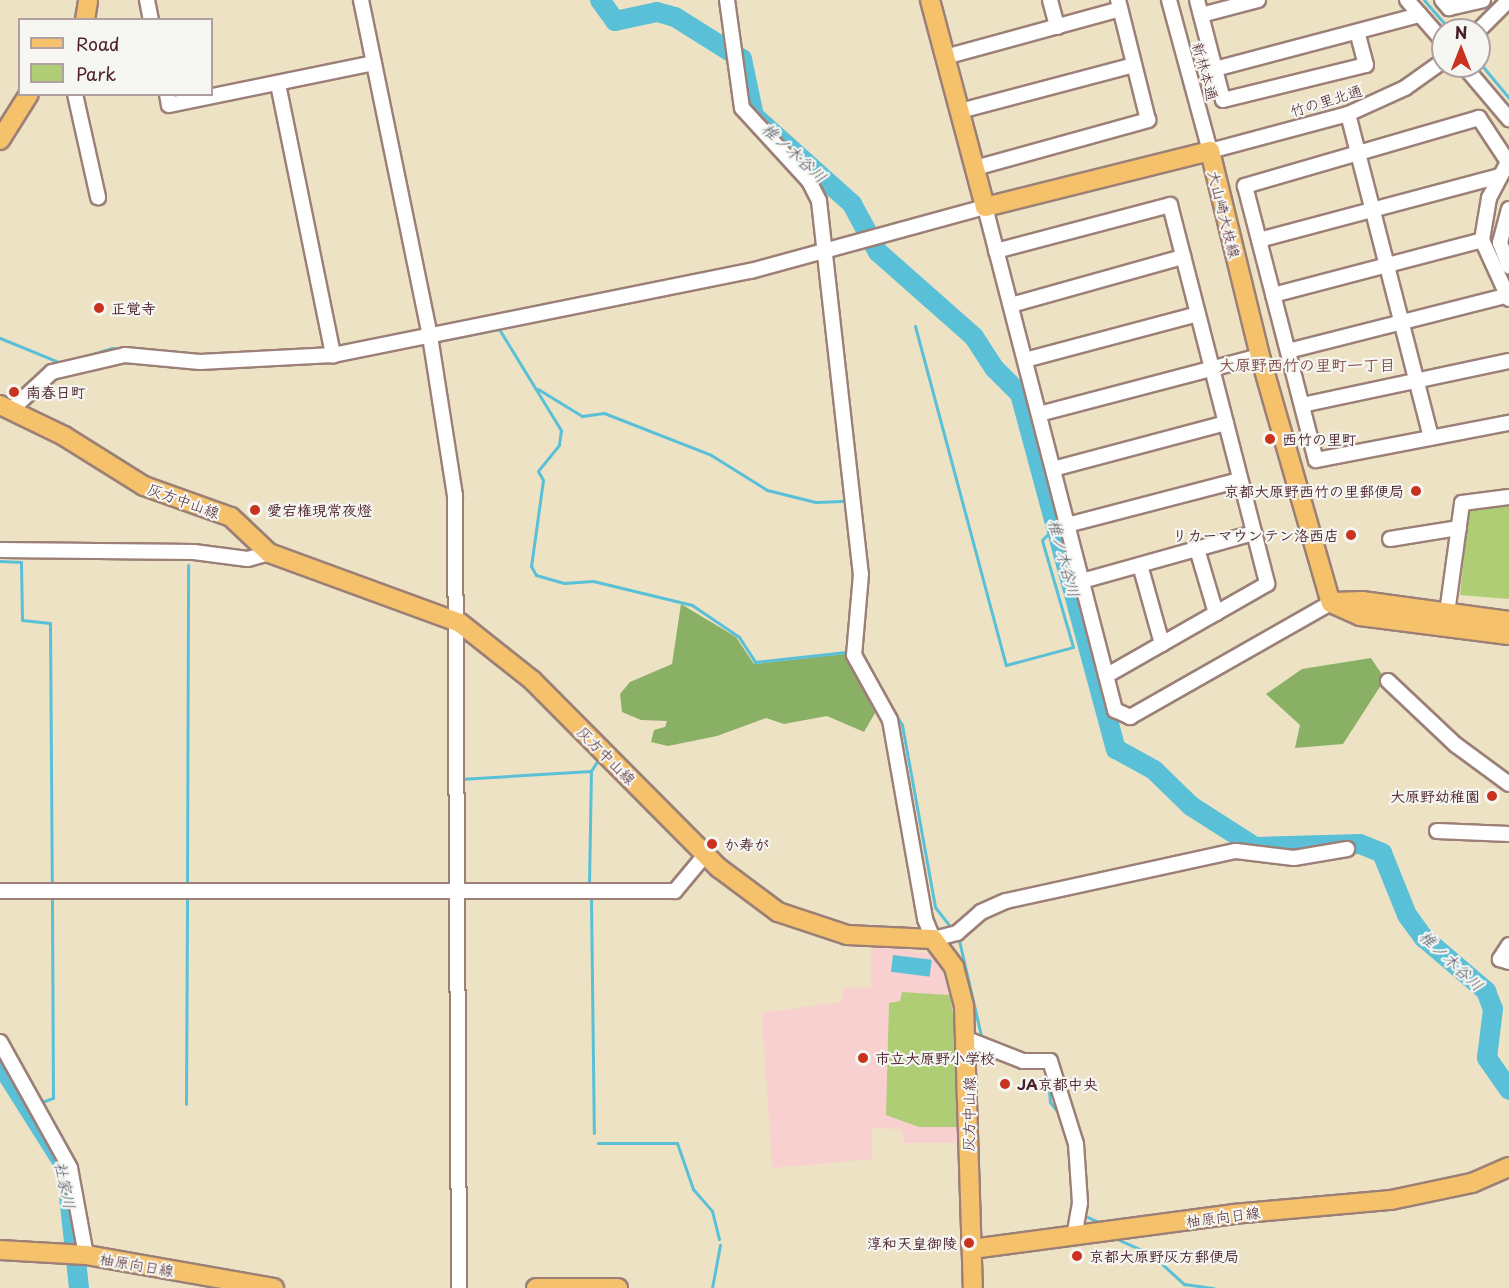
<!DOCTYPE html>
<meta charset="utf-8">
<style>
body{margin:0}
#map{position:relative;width:1509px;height:1288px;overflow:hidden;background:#eee2c4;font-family:"Playpen Sans","Klee One",sans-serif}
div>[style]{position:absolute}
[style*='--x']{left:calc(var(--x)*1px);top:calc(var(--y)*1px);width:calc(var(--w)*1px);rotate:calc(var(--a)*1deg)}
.built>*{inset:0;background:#f7d0cf}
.green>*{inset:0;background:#aecd75}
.forest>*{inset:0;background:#8ab066}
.water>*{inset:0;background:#59c0d7;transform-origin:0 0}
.stream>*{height:3px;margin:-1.5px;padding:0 1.5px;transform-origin:1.5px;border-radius:1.5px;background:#59c0d7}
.river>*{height:20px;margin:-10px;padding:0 10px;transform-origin:10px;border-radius:10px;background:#59c0d7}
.roads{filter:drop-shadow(2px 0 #9c8078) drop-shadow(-2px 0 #9c8078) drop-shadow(0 2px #9c8078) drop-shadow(0 -2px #9c8078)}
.minor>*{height:14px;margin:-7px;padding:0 7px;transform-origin:7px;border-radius:7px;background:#fff}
.major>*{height:18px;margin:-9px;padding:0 9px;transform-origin:9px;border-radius:9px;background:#f5c16b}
.dots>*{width:16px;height:16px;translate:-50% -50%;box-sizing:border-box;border:3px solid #f6f6f2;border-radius:50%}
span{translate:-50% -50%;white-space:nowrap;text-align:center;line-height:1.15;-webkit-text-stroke:4.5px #f6f6f2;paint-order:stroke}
.street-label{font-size:15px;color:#4a1f2b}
.poi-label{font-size:15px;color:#4a1f2b;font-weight:700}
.left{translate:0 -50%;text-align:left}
.right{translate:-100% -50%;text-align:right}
.water-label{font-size:16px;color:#4f5767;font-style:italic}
.neighbourhood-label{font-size:16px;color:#834e49;font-weight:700}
.legend{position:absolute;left:18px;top:18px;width:195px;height:78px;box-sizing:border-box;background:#f6f6f2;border:2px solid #b1a0a2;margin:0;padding:8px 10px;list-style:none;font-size:18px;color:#4a1f2b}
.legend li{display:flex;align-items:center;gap:12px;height:30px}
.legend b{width:30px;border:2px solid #b1a0a2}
.north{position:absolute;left:1431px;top:18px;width:60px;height:60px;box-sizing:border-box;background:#f6f6f2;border:2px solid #b1a0a2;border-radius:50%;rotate:0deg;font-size:16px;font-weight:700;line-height:24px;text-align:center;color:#4a1f2b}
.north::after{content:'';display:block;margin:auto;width:21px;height:27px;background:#c8321e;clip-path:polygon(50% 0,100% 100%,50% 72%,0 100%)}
</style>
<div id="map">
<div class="built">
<i style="clip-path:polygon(871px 944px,932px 954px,954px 979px,963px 1143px,904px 1143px,902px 1129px,872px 1128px,872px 1159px,772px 1168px,762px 1013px,841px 1002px,844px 987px,871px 988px)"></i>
</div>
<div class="green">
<i style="clip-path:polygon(1509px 504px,1509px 599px,1460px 595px,1469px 509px)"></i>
<i style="clip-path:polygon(902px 992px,950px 995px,958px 1045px,957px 1127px,919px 1127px,886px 1115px,889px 1003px,900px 1001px)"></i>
</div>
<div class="forest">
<i style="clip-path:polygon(681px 604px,736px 637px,754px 664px,845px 654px,875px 713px,864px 732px,827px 716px,784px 724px,766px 718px,717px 736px,668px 746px,651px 742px,654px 730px,665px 727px,667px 721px,641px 720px,622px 712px,620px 694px,630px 682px,672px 664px)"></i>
<i style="clip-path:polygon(1371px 658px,1385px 679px,1343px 744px,1295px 748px,1300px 725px,1266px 694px,1302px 669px)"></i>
</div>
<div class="water">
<i style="left:893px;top:955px;width:39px;height:17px;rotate:7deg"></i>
</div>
<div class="stream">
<i style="--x:1424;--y:0;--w:38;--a:49"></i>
<i style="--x:1479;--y:62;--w:47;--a:50.2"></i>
<i style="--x:915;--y:326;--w:351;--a:75"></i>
<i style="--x:1006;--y:665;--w:69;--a:-15"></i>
<i style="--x:1073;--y:647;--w:111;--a:-106.2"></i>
<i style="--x:1042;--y:540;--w:20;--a:-45"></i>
<i style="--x:0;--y:338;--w:61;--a:22.3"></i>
<i style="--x:439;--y:341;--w:61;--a:-11.3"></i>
<i style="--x:499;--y:329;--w:119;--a:58.5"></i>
<i style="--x:561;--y:430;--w:15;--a:98"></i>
<i style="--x:559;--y:445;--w:33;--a:129"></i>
<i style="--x:538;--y:471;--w:10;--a:61"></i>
<i style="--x:543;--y:480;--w:87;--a:97.9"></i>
<i style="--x:531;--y:566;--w:10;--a:61"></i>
<i style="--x:536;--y:575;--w:29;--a:16"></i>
<i style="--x:564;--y:583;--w:29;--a:-4"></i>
<i style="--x:593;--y:581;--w:102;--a:13.6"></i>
<i style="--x:692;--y:605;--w:57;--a:34.2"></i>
<i style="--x:739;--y:637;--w:30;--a:57"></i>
<i style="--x:755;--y:662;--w:92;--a:-6.3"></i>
<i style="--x:846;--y:652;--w:6;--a:45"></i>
<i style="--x:191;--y:354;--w:14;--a:4"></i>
<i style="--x:48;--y:368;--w:67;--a:-17.4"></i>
<i style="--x:112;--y:348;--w:60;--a:4.8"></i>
<i style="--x:28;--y:384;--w:16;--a:-40"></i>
<i style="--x:538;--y:389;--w:52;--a:31.5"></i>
<i style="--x:582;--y:416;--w:22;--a:-8"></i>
<i style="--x:604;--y:413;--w:115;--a:21.4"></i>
<i style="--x:711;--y:455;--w:66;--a:32"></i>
<i style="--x:767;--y:490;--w:50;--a:13.8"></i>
<i style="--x:816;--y:502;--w:26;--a:-2"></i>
<i style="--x:0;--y:561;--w:21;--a:3"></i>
<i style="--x:21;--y:562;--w:58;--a:89"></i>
<i style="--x:22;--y:620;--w:28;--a:6"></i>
<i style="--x:50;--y:623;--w:263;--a:89.6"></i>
<i style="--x:876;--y:682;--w:50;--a:58.8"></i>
<i style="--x:902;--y:725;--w:185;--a:79.7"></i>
<i style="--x:935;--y:907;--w:28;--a:52"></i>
<i style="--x:460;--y:779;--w:131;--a:-3.5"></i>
<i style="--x:589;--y:884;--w:113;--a:-89"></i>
<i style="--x:591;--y:771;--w:15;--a:-58"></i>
<i style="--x:187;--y:887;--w:322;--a:-89.8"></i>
<i style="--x:591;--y:899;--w:234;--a:89.3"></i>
<i style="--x:958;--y:936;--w:107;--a:77"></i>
<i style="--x:983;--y:1051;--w:43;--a:20.6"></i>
<i style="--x:1048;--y:1075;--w:27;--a:86"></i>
<i style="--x:1050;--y:1102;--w:18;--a:52"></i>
<i style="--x:39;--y:1103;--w:15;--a:-20"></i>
<i style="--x:53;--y:1098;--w:203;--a:-90.3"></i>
<i style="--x:186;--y:1104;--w:210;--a:-89.7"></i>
<i style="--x:598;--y:1143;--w:79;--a:0"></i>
<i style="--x:677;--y:1143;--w:49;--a:70.8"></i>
<i style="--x:693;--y:1189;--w:29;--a:49"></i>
<i style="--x:712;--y:1211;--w:29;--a:76"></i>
<i style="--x:1083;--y:1215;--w:20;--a:24"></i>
<i style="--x:1117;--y:1239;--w:37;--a:24"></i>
<i style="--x:1151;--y:1254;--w:45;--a:42.3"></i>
<i style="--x:1184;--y:1284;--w:30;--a:8"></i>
<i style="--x:712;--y:1288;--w:44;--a:-79.5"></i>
</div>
<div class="river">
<i style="--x:600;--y:0;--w:26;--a:54"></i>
<i style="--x:615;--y:21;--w:43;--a:-12.1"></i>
<i style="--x:657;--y:12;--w:19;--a:16"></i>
<i style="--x:675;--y:17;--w:79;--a:32.1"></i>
<i style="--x:742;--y:59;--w:58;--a:78.1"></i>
<i style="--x:754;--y:116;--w:132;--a:41.9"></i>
<i style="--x:852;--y:204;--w:55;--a:61.6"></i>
<i style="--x:878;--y:252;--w:128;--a:41.5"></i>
<i style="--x:974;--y:337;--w:38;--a:57"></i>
<i style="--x:995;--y:369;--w:35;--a:45"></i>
<i style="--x:1020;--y:394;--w:368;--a:74.9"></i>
<i style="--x:1116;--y:749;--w:43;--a:28.9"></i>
<i style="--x:1154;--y:770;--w:52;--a:44.2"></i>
<i style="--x:1191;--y:806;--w:76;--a:32.6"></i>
<i style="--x:1255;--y:847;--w:105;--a:-1.6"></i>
<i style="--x:1360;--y:844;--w:24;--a:22"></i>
<i style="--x:1382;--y:853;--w:67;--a:68"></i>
<i style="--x:1407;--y:915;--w:29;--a:54"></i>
<i style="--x:1424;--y:938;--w:82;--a:40.5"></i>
<i style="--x:1486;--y:991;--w:19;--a:69"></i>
<i style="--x:1493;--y:1009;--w:49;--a:97"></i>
<i style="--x:1487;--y:1058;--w:39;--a:55"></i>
<i style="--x:0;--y:1063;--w:116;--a:57.7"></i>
<i style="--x:69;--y:1196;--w:93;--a:83.8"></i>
</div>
<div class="roads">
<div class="minor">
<i style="--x:147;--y:0;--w:20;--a:79"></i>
<i style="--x:361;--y:0;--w:343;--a:78.4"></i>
<i style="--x:430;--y:336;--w:161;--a:81.1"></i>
<i style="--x:455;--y:495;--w:793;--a:89.71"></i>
<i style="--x:727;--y:0;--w:109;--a:82.1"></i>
<i style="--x:742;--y:108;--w:99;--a:47.5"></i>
<i style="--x:809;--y:181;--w:22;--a:63"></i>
<i style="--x:819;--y:201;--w:375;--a:83.6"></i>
<i style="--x:861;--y:574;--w:81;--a:94.9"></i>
<i style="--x:854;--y:655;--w:74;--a:61"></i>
<i style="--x:890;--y:720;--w:202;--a:80"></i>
<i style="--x:925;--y:919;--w:22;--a:68"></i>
<i style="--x:933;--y:939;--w:25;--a:-14"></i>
<i style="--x:957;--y:933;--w:32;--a:-41"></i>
<i style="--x:981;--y:912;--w:27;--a:-24"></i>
<i style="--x:1006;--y:901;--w:235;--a:-12.3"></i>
<i style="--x:1236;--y:851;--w:58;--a:6.9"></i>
<i style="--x:1294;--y:858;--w:54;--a:-9.6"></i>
<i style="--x:1050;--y:0;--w:28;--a:75"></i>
<i style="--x:1169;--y:0;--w:156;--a:74.8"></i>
<i style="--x:1210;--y:151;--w:143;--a:-15"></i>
<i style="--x:1348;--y:114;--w:63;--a:-24.5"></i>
<i style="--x:1405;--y:88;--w:47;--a:-35.4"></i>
<i style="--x:1197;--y:0;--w:103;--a:75.4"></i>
<i style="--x:1223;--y:100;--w:147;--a:-13.8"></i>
<i style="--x:1366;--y:65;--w:34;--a:-105"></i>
<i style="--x:1407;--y:0;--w:55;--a:48.7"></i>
<i style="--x:1442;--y:0;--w:11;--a:49"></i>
<i style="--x:1449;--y:8;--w:35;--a:-13"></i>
<i style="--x:1201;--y:15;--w:59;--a:-14.7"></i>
<i style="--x:1479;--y:30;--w:42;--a:-45"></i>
<i style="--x:945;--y:57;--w:181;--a:-15.3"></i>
<i style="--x:1464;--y:66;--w:70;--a:49.7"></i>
<i style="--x:1215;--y:69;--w:212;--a:-14.8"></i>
<i style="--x:278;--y:84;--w:277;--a:78.5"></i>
<i style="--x:75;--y:94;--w:106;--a:77.4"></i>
<i style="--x:167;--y:94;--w:11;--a:80"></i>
<i style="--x:169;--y:105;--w:209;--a:-11.6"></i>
<i style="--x:960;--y:111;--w:180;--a:-14.8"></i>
<i style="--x:1348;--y:114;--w:334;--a:75.6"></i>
<i style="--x:975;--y:168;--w:180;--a:-15.5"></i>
<i style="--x:1148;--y:120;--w:124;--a:-104"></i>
<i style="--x:1509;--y:209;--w:35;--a:105"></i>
<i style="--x:1500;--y:243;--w:25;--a:69"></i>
<i style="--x:1259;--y:240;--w:248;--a:-14.9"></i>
<i style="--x:996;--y:251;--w:180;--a:-14.8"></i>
<i style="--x:1170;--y:205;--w:391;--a:75.6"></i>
<i style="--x:1267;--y:584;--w:185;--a:150.3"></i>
<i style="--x:1273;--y:295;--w:216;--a:-14.7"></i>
<i style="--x:1509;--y:299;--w:65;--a:-114.6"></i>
<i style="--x:1482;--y:240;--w:43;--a:-80.5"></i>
<i style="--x:1489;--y:198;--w:41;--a:-62.2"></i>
<i style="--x:1508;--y:162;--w:53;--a:-123.4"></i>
<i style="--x:1479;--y:118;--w:244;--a:163.8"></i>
<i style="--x:1245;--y:186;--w:283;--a:75.5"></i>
<i style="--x:1316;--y:460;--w:197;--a:-10.9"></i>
<i style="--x:1011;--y:305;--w:179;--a:-15.6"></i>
<i style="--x:1288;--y:351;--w:225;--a:-14.2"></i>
<i style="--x:1025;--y:360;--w:179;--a:-14.9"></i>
<i style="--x:1302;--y:405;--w:212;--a:-12"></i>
<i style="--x:11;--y:410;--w:56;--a:-42.8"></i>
<i style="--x:52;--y:372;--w:75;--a:-13.1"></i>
<i style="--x:125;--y:355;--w:75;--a:5.3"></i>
<i style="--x:200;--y:362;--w:133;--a:-3"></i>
<i style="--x:333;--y:355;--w:426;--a:-11.4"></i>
<i style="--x:751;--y:271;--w:243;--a:-15.3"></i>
<i style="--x:985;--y:207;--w:520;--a:75.51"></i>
<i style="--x:1115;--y:710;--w:17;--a:25"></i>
<i style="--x:1130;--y:717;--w:231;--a:-29.6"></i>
<i style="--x:1039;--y:414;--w:228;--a:-14.7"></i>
<i style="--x:1053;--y:469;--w:179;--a:-14.9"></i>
<i style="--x:1067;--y:525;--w:179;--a:-14.6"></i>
<i style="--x:1390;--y:539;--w:70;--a:-9.1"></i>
<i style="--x:1197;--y:549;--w:67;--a:73.5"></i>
<i style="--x:0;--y:550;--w:194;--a:0.6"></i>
<i style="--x:194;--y:552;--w:54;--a:7.4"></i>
<i style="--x:248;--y:559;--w:22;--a:-16"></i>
<i style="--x:1140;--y:565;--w:82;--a:74.4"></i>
<i style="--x:1082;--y:581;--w:179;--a:-15.6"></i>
<i style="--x:1447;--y:613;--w:111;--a:-82.2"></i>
<i style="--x:1462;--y:503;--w:47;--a:-7.3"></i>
<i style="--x:1388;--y:681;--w:93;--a:43.3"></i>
<i style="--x:1456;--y:745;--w:66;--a:36.3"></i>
<i style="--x:1437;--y:831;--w:72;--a:2.4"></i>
<i style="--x:0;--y:891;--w:675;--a:0"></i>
<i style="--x:675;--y:891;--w:47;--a:-50.2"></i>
<i style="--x:1509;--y:945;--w:17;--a:123"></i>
<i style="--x:1500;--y:959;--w:9;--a:18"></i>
<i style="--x:967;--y:1039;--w:60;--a:21.4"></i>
<i style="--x:1023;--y:1061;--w:27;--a:0"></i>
<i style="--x:1050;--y:1061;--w:87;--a:72.6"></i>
<i style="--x:1076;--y:1144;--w:59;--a:86.1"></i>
<i style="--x:1080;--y:1203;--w:34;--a:100"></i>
<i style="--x:0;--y:1042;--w:144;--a:60.9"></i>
<i style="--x:70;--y:1168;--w:88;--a:79.6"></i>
</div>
<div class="major">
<i style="--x:930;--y:0;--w:214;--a:75.1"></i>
<i style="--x:985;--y:207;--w:232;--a:-14"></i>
<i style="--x:1210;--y:151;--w:211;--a:76.3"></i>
<i style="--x:1260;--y:356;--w:257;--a:74"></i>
<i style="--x:1331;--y:603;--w:32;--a:24"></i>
<i style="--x:1360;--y:616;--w:150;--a:7.3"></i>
<i style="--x:85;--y:20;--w:20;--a:-81"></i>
<i style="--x:0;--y:140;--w:54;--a:-57.8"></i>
<i style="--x:0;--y:405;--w:71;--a:25.8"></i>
<i style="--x:64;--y:436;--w:94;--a:32"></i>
<i style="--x:144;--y:486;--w:92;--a:19.6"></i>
<i style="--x:231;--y:517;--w:52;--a:43.5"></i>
<i style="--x:269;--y:553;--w:203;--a:20.1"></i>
<i style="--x:460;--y:623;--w:92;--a:38.4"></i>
<i style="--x:532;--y:680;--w:265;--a:45.2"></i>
<i style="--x:719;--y:868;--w:74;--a:36.7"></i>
<i style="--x:778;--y:912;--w:73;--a:18.4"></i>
<i style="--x:847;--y:935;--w:86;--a:2.7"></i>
<i style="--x:933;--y:939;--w:35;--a:53"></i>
<i style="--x:954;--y:967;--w:40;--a:75.6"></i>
<i style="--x:964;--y:1006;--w:282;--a:88.2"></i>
<i style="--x:1333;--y:602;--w:29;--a:-2"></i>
<i style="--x:1362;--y:601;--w:148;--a:7.7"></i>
<i style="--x:972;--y:1249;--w:263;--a:-7.6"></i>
<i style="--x:1233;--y:1214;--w:159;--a:-5.1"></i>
<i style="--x:1391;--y:1200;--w:83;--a:-11.9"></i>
<i style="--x:1472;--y:1183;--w:40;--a:-23.4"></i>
<i style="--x:0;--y:1250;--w:86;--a:3.3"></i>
<i style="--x:86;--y:1255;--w:191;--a:10"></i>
<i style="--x:536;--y:1288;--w:82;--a:0"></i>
</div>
</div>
<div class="dots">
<i style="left:99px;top:308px;background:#c8321e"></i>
<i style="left:14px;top:392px;background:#c8321e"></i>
<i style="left:1270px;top:439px;background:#c8321e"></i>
<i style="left:1416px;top:491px;background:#c8321e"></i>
<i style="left:255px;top:510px;background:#c8321e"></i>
<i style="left:1351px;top:535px;background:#c8321e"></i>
<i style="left:1492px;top:796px;background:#c8321e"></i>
<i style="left:712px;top:844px;background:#c8321e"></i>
<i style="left:863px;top:1058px;background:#c8321e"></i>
<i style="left:1005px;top:1084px;background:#c8321e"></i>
<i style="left:969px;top:1243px;background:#c8321e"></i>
<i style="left:1077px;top:1256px;background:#c8321e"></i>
</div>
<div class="street-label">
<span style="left:1206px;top:71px;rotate:75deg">新林本通</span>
<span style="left:1326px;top:100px;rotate:-17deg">竹の里北通</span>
<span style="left:1225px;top:214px;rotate:76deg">大山崎大枝線</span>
<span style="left:184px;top:500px;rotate:20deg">灰方中山線</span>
<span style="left:607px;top:755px;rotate:45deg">灰方中山線</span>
<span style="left:968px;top:1114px;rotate:-89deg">灰方中山線</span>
<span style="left:1223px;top:1216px;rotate:-7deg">柚原向日線</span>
<span style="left:137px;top:1264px;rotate:10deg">柚原向日線</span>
</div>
<div class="poi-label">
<span class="left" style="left:111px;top:308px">正覚寺</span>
<span class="left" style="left:26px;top:392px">南春日町</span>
<span class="left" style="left:1282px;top:439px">西竹の里町</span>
<span class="right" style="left:1404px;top:491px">京都大原野西竹の里郵便局</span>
<span class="left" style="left:267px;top:510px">愛宕権現常夜燈</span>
<span class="right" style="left:1339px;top:535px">リカーマウンテン洛西店</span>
<span class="right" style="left:1480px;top:796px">大原野幼稚園</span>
<span class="left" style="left:724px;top:844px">か寿が</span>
<span class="left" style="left:875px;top:1058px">市立大原野小学校</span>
<span class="left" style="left:1017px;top:1084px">JA京都中央</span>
<span class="right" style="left:957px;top:1243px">淳和天皇御陵</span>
<span class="left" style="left:1089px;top:1256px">京都大原野灰方郵便局</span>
</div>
<div class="water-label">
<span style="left:795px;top:152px;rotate:42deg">椎ノ木谷川</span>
<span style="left:1065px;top:558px;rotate:75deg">椎ノ木谷川</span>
<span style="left:1452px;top:960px;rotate:43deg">椎ノ木谷川</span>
<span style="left:66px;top:1185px;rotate:78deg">社家川</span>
</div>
<div class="neighbourhood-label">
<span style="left:1307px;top:364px">大原野西竹の里町一丁目</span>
</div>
<ul class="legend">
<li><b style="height:8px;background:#f5c16b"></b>Road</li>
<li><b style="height:16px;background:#aecd75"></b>Park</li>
</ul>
<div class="north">N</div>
</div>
